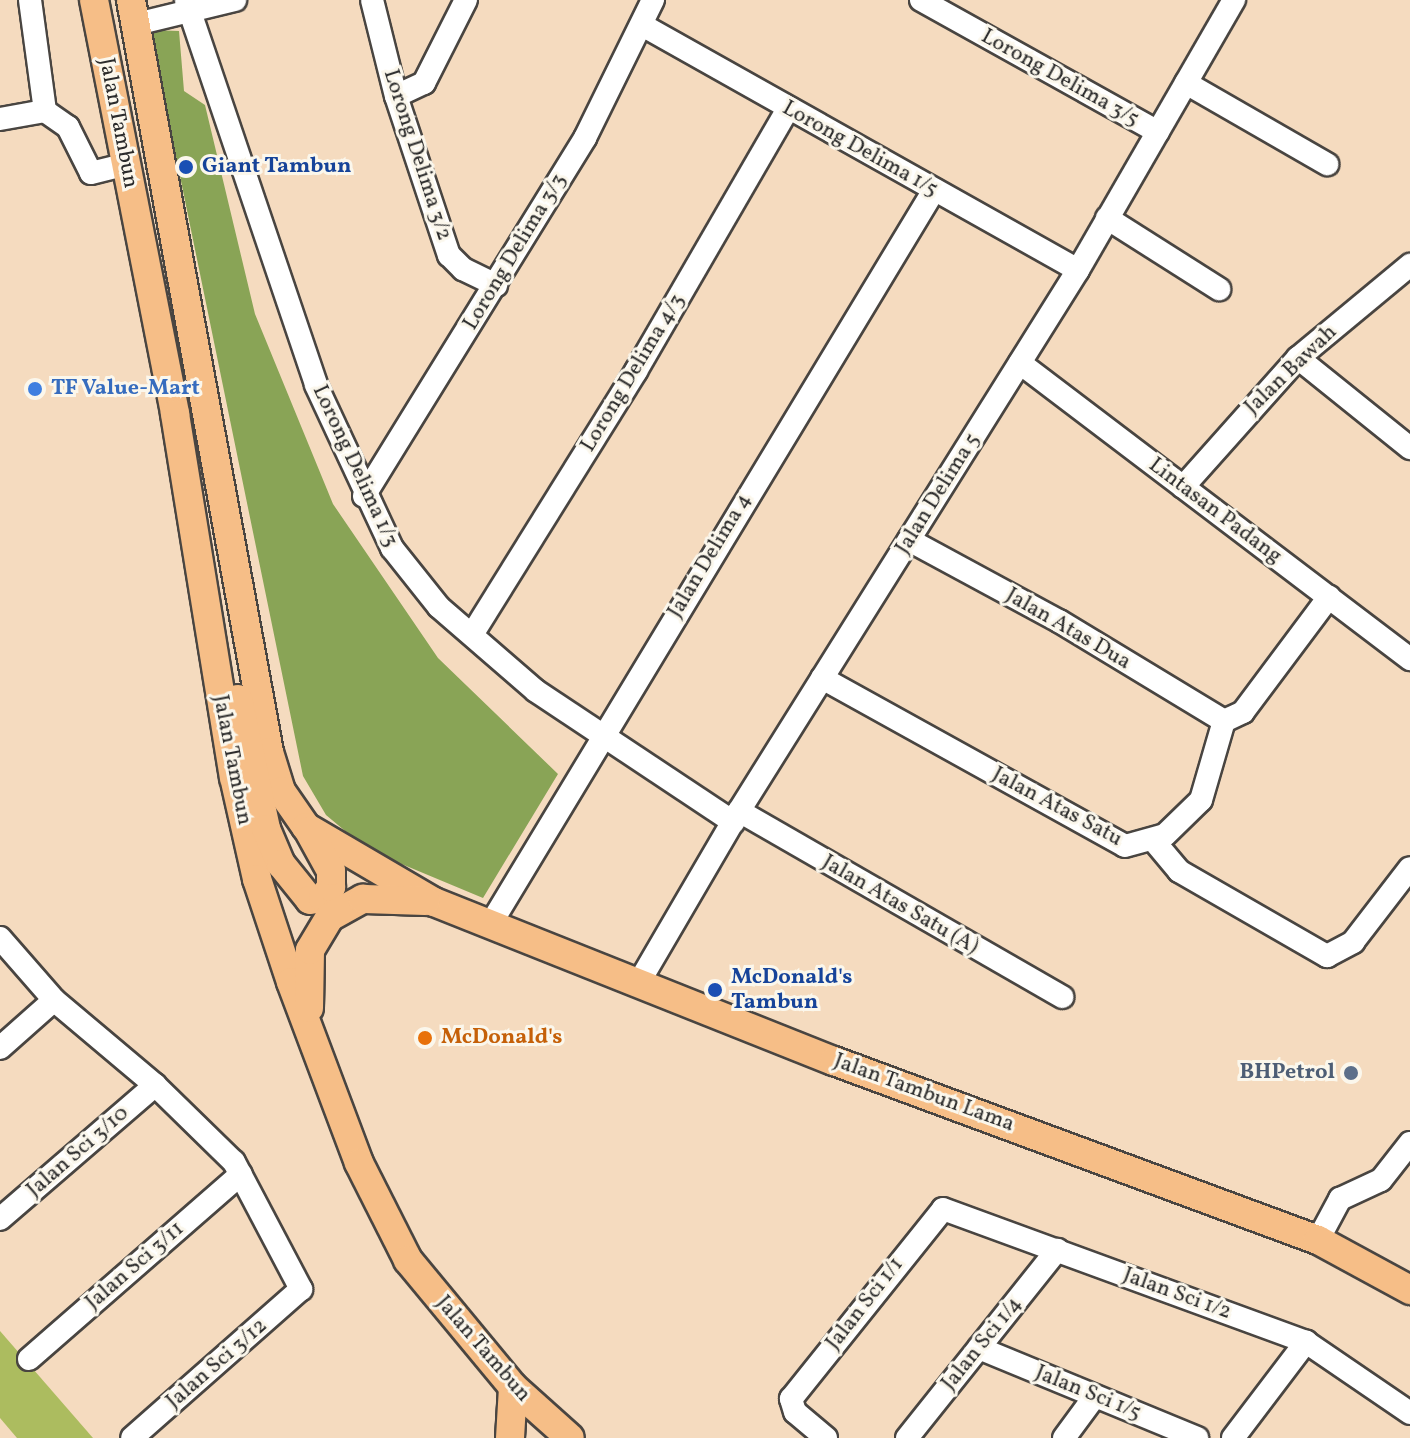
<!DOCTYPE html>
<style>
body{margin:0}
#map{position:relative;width:1410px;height:1438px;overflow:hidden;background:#f5dbbf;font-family:Vollkorn,serif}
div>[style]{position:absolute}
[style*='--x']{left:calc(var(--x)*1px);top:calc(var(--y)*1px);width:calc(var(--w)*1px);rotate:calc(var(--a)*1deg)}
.green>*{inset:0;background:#acbc5f}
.forest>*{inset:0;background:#89a456}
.roads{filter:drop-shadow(2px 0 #494541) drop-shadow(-2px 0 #494541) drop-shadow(0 2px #494541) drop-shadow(0 -2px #494541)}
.minor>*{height:22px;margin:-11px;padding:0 11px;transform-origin:11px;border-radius:11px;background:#fff}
.major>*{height:28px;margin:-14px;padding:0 14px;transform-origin:14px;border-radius:14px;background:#f6be87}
.dots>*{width:22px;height:22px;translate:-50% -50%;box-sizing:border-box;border:4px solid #fbf7ec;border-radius:50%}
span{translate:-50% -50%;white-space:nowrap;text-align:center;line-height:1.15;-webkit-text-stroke:6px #fbf7ec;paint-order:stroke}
.street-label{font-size:22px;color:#2b2b2b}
.transit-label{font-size:22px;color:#164399;font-weight:700}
.left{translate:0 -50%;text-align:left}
.shop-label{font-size:22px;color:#366cbe;font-weight:700}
.food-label{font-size:22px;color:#c56008;font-weight:700}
.service-label{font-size:22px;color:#4e5e75;font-weight:700}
.right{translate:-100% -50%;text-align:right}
</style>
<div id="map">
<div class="green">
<i style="clip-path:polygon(0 1331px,93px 1438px,17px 1438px,0 1418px)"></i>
</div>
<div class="forest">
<i style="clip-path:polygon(150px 30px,179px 31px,184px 91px,205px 105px,255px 314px,333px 504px,438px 658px,558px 774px,483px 898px,368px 850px,326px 815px,303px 776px)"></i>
</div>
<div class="roads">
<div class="minor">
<i style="--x:30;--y:0;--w:112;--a:82.3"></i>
<i style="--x:186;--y:0;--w:406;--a:71.3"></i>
<i style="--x:316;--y:385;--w:180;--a:65"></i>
<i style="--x:392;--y:548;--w:75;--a:51.5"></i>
<i style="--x:439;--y:607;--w:128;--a:40.9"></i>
<i style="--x:536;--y:691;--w:237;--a:33.6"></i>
<i style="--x:372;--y:0;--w:99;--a:76"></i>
<i style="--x:396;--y:96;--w:168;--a:71.6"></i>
<i style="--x:449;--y:255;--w:20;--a:45"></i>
<i style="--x:463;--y:269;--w:37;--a:26"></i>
<i style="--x:921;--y:0;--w:271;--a:29.1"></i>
<i style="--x:136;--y:24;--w:102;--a:-13.6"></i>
<i style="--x:642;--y:25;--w:500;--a:29.33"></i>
<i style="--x:1186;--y:83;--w:163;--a:29.9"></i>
<i style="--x:396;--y:96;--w:31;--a:-25"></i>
<i style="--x:424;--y:83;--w:93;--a:-63.2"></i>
<i style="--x:45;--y:111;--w:28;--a:35"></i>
<i style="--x:68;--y:127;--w:51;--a:63.4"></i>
<i style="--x:91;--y:173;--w:37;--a:-14"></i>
<i style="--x:0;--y:119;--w:46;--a:-10.1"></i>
<i style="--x:1107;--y:218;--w:133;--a:32.4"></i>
<i style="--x:1298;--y:358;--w:144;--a:38.8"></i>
<i style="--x:1020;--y:363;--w:490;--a:37.2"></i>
<i style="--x:1183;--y:487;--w:173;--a:-48.3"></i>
<i style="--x:1298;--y:358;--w:146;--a:-39.7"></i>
<i style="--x:364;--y:496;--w:421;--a:-58.3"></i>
<i style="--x:585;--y:138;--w:154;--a:-63.8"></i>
<i style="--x:909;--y:540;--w:170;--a:28.4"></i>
<i style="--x:1059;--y:621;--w:193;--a:31.2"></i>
<i style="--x:1224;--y:721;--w:21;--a:-25"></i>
<i style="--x:1243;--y:712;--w:144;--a:-53.2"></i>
<i style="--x:473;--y:633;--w:309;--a:-58.1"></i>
<i style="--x:636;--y:371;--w:303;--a:-59.9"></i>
<i style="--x:822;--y:678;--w:346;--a:29"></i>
<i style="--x:1125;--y:846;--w:41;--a:-15.4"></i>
<i style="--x:1165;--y:835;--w:50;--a:-44.2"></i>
<i style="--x:1201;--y:800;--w:82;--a:-73.8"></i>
<i style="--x:739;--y:811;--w:373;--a:29.9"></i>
<i style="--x:1154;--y:841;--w:39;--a:50"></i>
<i style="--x:1179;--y:871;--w:171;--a:29.9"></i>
<i style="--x:1327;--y:956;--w:30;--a:-28"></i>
<i style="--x:1353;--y:942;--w:93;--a:-52.4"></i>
<i style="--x:490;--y:925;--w:859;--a:-58.86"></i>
<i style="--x:0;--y:938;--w:82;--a:48.9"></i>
<i style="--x:54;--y:1000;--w:132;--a:40.1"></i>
<i style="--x:155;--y:1085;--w:110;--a:44.3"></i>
<i style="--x:234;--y:1162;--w:144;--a:62.2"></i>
<i style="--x:301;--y:1289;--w:225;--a:138.6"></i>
<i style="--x:638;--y:984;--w:200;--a:-59.7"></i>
<i style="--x:739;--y:811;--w:638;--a:-57.93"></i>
<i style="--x:1078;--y:270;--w:312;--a:-60"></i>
<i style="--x:0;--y:1048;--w:72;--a:-41.6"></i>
<i style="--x:0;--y:1219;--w:205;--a:-40.8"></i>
<i style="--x:1318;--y:1240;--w:47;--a:-61.8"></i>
<i style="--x:1340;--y:1199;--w:45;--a:-24.9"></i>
<i style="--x:1381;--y:1180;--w:47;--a:-51.9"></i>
<i style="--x:979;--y:1348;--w:236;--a:22.4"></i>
<i style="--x:29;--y:1359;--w:281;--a:-41.1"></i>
<i style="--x:826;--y:1438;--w:40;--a:-140"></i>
<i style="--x:795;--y:1412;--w:14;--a:-107"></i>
<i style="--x:791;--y:1399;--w:243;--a:-51.3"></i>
<i style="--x:943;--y:1209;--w:387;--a:20.1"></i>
<i style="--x:1306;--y:1342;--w:126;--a:34.3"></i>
<i style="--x:907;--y:1438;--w:241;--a:-51.4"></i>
<i style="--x:1064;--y:1438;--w:52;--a:-53.6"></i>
<i style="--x:1233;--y:1438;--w:121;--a:-52.8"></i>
</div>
<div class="major">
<i style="--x:94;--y:0;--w:422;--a:78.9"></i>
<i style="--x:175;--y:414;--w:368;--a:80.8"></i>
<i style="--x:234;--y:777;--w:105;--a:77.3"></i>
<i style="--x:257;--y:879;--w:108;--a:71.7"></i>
<i style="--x:291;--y:982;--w:193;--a:69.4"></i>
<i style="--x:359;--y:1163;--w:109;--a:63.2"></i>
<i style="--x:408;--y:1260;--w:165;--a:50.4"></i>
<i style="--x:513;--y:1387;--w:76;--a:41.8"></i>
<i style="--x:131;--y:0;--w:765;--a:79.6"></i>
<i style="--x:269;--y:752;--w:41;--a:72.9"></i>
<i style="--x:281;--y:791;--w:44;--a:55.2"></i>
<i style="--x:306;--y:827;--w:148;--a:30.4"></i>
<i style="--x:434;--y:902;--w:430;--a:21.7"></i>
<i style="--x:834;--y:1061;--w:516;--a:20.3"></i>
<i style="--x:1318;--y:1240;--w:105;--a:28.5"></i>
<i style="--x:238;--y:699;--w:133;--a:77.8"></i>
<i style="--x:266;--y:829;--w:38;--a:67"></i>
<i style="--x:281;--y:864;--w:46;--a:51.1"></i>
<i style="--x:310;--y:900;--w:13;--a:-9"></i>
<i style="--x:323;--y:898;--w:14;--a:-54"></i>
<i style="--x:331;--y:887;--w:16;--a:-90"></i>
<i style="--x:331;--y:871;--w:46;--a:-118.8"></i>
<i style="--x:309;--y:1008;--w:58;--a:-89"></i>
<i style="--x:310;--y:950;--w:39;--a:-59"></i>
<i style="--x:330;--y:917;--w:38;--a:-29"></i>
<i style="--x:363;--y:899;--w:63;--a:1.8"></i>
<i style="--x:510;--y:1438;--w:51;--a:-86.6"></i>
</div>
</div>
<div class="dots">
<i style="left:186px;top:167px;background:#1a4fb4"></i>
<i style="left:35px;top:389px;background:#3f7fe0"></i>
<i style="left:715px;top:990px;background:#1a4fb4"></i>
<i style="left:425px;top:1038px;background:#e8710a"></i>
<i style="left:1351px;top:1073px;background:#5c6f8a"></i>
</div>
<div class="street-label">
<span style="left:1060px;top:78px;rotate:29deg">Lorong Delima 3/5</span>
<span style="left:118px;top:123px;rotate:79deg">Jalan Tambun</span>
<span style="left:860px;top:149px;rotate:29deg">Lorong Delima 1/5</span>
<span style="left:417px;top:155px;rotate:72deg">Lorong Delima 3/2</span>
<span style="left:515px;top:252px;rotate:-59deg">Lorong Delima 3/3</span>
<span style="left:1291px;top:370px;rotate:-44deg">Jalan Bawah</span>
<span style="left:633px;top:373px;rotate:-59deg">Lorong Delima 4/3</span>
<span style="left:355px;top:466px;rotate:65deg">Lorong Delima 1/3</span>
<span style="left:938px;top:494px;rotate:-58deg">Jalan Delima 5</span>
<span style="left:1215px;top:511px;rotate:37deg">Lintasan Padang</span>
<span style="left:710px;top:556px;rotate:-59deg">Jalan Delima 4</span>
<span style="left:1068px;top:629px;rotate:30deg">Jalan Atas Dua</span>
<span style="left:232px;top:760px;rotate:79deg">Jalan Tambun</span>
<span style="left:1057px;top:807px;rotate:28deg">Jalan Atas Satu</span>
<span style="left:900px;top:905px;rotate:30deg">Jalan Atas Satu (A)</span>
<span style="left:924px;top:1093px;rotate:20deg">Jalan Tambun Lama</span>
<span style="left:78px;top:1152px;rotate:-41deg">Jalan Sci 3/10</span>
<span style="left:135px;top:1266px;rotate:-41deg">Jalan Sci 3/11</span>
<span style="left:1177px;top:1294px;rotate:20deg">Jalan Sci 1/2</span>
<span style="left:865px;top:1304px;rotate:-52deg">Jalan Sci 1/1</span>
<span style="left:982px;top:1344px;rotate:-51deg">Jalan Sci 1/4</span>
<span style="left:483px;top:1349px;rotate:49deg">Jalan Tambun</span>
<span style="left:217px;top:1364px;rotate:-41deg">Jalan Sci 3/12</span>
<span style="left:1088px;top:1393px;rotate:22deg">Jalan Sci 1/5</span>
</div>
<div class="transit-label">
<span class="left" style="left:202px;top:167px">Giant Tambun</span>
<span class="left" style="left:731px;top:990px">McDonald's<br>Tambun</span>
</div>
<div class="shop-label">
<span class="left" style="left:51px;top:389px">TF Value-Mart</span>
</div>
<div class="food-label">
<span class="left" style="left:441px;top:1038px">McDonald's</span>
</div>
<div class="service-label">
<span class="right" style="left:1335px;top:1073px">BHPetrol</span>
</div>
</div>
